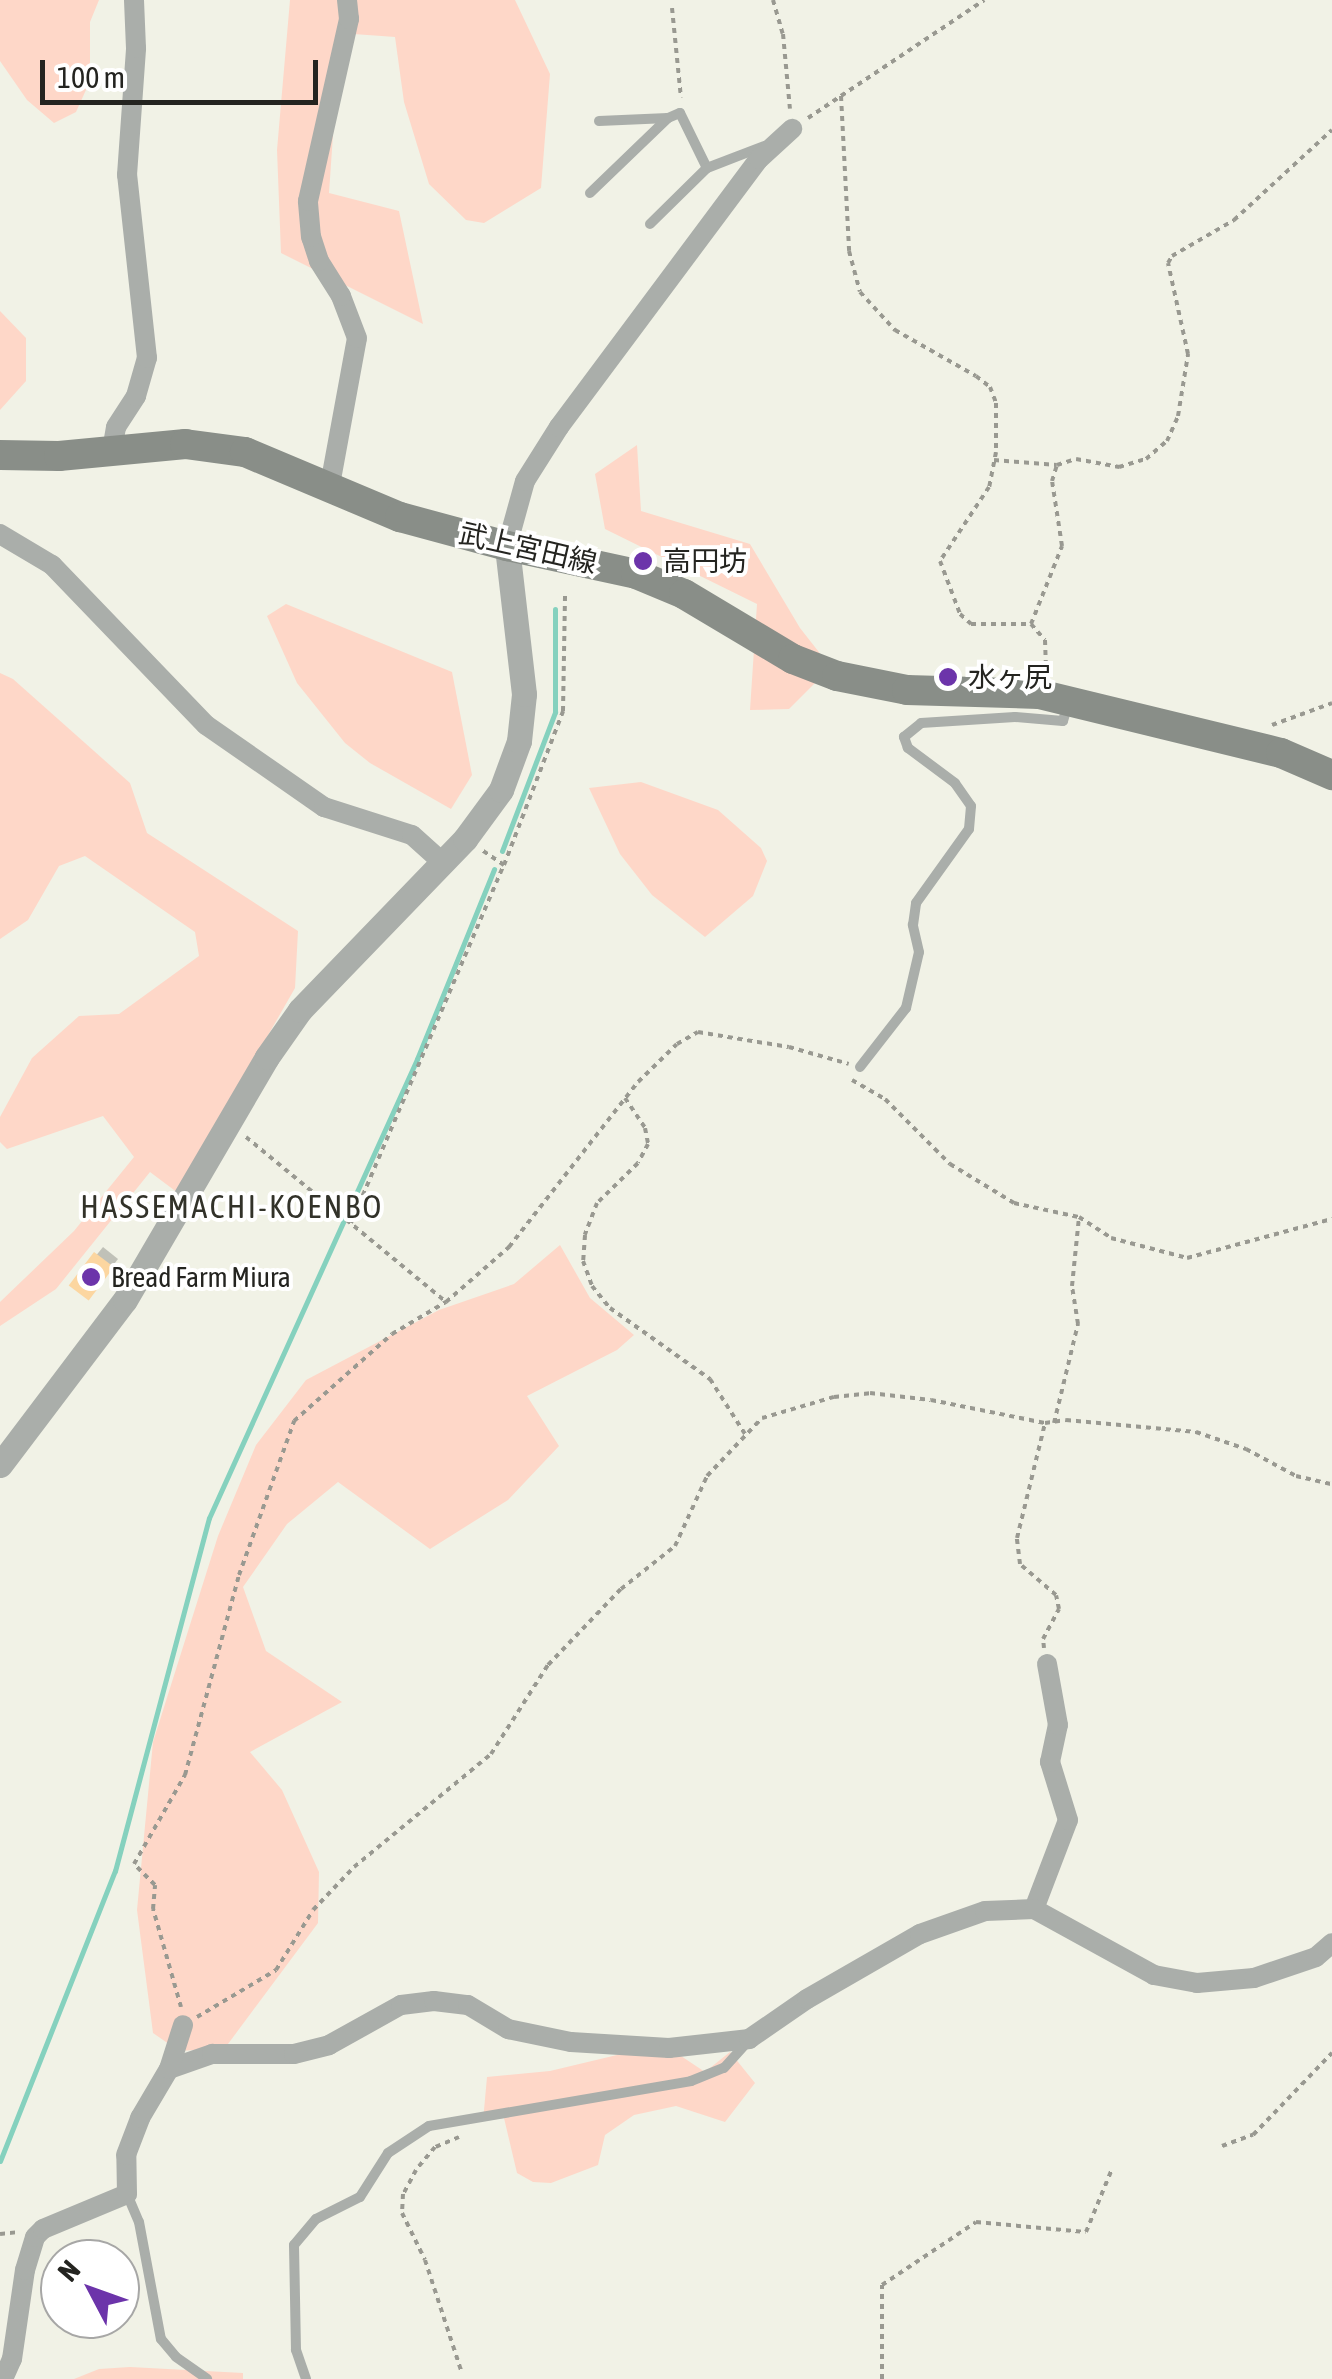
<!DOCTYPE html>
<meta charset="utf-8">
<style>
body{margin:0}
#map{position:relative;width:1332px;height:2379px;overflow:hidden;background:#f1f2e6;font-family:"Asap Condensed","Noto Sans JP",sans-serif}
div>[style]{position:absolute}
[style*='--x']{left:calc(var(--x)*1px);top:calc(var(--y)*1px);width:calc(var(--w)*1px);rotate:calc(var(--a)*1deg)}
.green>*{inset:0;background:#fed7c8}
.shadow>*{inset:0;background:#0003}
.stream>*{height:5px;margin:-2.5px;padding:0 2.5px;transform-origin:2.5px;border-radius:2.5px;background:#85d1be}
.building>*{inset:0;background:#fcd6a0;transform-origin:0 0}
.path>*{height:4px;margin-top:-2px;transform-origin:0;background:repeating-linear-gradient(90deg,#999991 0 5px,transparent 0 10px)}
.service>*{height:10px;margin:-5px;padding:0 5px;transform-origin:5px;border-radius:5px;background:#aaaeaa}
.minor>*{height:20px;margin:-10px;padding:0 10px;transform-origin:10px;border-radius:10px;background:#aaaeaa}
.tertiary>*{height:25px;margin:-12.5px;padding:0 12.5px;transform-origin:12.5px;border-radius:12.5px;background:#aaaeaa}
.secondary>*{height:30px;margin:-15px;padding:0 15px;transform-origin:15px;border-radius:15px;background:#898e88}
.dots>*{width:28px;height:28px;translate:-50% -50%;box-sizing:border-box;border:5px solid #fff;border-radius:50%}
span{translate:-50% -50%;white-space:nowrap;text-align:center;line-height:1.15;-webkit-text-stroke:8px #fff;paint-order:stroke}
.street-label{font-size:28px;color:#242420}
.poi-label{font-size:28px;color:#242420}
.left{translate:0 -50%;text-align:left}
.quarter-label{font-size:32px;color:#323229;letter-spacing:2.5px}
.north{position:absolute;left:40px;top:2239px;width:100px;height:100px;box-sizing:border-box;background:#fff;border:2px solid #a7a7a6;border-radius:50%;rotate:311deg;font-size:28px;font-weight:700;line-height:40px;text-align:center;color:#242420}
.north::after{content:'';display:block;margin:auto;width:35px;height:45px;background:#6c34aa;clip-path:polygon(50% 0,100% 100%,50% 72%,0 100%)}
.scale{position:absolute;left:40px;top:60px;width:278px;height:45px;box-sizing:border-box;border:5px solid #242420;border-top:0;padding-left:12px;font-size:30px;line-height:35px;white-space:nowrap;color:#242420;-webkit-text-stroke:8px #fff;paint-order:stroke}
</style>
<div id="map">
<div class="green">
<i style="clip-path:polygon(0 0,99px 0,90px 22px,90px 81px,76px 112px,54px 123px,27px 100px,0 61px)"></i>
<i style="clip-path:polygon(290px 0,515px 0,550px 74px,541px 188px,484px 223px,466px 220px,429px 184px,404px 102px,395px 37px,340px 33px,329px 193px,399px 211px,423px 324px,281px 253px,277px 150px)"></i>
<i style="clip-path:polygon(0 311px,26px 338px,26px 381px,0 410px)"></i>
<i style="clip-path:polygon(637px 445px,641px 511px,750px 544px,800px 628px,822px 656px,819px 679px,789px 709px,750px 710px,757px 604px,605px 529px,595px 474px)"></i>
<i style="clip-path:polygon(286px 604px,452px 672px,472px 775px,451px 809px,370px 763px,345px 743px,297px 683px,267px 616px)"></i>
<i style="clip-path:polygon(0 673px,13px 679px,130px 783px,147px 833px,298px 931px,295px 988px,178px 1193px,150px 1172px,56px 1289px,0 1326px,0 1302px,74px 1231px,134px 1157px,103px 1116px,7px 1149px,0 1142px,0 1117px,32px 1058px,79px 1016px,119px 1014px,199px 956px,195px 932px,85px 856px,59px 866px,28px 920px,0 939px)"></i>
<i style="clip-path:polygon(641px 782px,718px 810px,761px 848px,767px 861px,753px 896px,705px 937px,652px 895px,620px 854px,589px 788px)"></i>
<i style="clip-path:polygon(560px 1245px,590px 1298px,634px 1335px,617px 1350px,527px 1396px,559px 1446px,508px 1500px,430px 1549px,338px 1482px,287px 1524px,243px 1587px,266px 1651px,342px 1702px,250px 1752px,282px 1790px,319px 1872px,318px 1923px,225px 2048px,179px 2051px,153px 2033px,137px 1910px,153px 1742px,218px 1536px,256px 1445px,306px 1380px,439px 1310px,514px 1284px)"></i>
<i style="clip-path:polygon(663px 2044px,705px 2072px,730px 2052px,755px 2083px,725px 2122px,676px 2106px,634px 2115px,605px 2135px,598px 2165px,551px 2183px,533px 2182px,517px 2173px,504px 2118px,483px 2121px,487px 2077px,550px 2071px)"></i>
<i style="clip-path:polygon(130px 2367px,243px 2373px,243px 2379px,74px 2379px,99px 2369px)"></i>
</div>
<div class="shadow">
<i style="clip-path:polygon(103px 1247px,118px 1259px,94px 1290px,72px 1285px)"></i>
</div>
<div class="stream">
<i style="--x:502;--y:851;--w:149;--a:-69.1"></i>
<i style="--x:555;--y:712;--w:103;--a:-90"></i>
<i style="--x:0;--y:2161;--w:312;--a:-68.4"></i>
<i style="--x:115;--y:1871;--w:365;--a:-75.1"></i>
<i style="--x:209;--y:1518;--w:504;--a:-65.62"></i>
<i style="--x:417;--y:1059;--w:205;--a:-67.9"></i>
</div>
<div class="building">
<i style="left:94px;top:1252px;width:25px;height:42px;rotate:37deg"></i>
</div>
<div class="path">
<i style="--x:773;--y:0;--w:35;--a:74"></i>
<i style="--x:783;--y:34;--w:75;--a:84.7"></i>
<i style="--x:672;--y:8;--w:90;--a:84.3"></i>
<i style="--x:841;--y:96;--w:155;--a:87"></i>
<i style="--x:849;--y:251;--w:42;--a:75"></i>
<i style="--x:860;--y:292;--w:52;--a:47.4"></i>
<i style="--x:895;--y:330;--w:93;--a:29.6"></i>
<i style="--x:976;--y:376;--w:18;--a:38"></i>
<i style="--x:990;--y:387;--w:17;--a:69"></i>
<i style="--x:996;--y:403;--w:49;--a:90"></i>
<i style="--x:996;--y:452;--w:36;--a:101"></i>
<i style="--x:989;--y:487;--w:89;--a:123.5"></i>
<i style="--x:940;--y:561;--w:57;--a:69.3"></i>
<i style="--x:960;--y:614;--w:15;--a:42"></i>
<i style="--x:971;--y:624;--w:60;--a:0"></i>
<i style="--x:1031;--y:624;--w:21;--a:49"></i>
<i style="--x:1045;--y:640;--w:30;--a:88"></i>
<i style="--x:808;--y:118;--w:212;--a:-33.8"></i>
<i style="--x:994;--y:460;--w:63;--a:4.5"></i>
<i style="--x:1031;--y:624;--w:84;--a:-68.3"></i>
<i style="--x:1062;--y:546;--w:66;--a:-98.7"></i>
<i style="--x:1052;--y:481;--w:17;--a:-73"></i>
<i style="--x:1057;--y:465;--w:20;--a:-18"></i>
<i style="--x:1076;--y:459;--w:44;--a:10.5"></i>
<i style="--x:1119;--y:467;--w:28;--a:-17"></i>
<i style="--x:1146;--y:459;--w:28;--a:-41"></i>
<i style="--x:1167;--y:441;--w:27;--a:-66"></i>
<i style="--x:1178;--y:416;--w:63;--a:-80.8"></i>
<i style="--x:1188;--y:354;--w:93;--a:-102.4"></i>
<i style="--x:1168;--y:263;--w:8;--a:-60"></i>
<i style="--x:1172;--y:256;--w:72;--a:-30.1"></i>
<i style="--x:1234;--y:220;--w:133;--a:-42.6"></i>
<i style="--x:1272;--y:725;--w:64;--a:-20.1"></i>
<i style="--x:504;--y:865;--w:165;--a:-69"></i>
<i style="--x:563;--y:711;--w:116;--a:-89"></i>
<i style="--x:852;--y:1080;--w:38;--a:30"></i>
<i style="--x:885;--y:1099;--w:92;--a:45"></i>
<i style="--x:950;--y:1164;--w:75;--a:31.4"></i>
<i style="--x:1014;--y:1203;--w:66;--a:12.2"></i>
<i style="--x:1079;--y:1217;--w:38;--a:33"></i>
<i style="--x:1111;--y:1238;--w:79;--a:14.7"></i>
<i style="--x:1187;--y:1258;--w:150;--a:-15.1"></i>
<i style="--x:625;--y:1098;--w:36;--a:56"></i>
<i style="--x:645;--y:1128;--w:16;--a:79"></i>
<i style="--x:648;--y:1144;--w:21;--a:118"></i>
<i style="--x:638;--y:1163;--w:57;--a:135.7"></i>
<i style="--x:597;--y:1203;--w:34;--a:111"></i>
<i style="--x:585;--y:1235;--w:26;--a:94"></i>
<i style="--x:583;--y:1261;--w:27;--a:70"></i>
<i style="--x:592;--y:1286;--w:28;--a:51"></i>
<i style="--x:610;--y:1308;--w:123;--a:35.4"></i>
<i style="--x:710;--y:1379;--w:65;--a:57.5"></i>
<i style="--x:246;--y:1137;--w:259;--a:39.5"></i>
<i style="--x:351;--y:1223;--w:389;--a:-66.9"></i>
<i style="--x:504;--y:865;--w:27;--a:-146"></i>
<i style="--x:1054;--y:1423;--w:102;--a:-76.4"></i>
<i style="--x:1078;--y:1324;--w:38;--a:-99"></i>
<i style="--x:1072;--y:1286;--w:69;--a:-84.2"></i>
<i style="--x:1044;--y:1648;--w:9;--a:-96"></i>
<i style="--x:1043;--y:1639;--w:34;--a:-62"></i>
<i style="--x:1059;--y:1609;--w:14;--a:-102"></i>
<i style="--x:1056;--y:1595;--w:48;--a:-139.3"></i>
<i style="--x:1020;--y:1564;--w:26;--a:-97"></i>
<i style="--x:1017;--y:1538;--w:118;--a:-76.3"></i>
<i style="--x:181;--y:2007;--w:102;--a:-105.9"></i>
<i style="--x:153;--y:1909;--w:24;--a:-85"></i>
<i style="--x:155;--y:1885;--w:30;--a:-135"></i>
<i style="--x:134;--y:1864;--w:103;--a:-60.2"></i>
<i style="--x:185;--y:1775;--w:207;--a:-74.9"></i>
<i style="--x:239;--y:1575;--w:164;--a:-70.3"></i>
<i style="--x:294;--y:1421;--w:131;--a:-41.6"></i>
<i style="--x:392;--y:1334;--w:63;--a:-30.7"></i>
<i style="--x:446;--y:1302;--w:84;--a:-41.1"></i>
<i style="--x:509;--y:1247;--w:209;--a:-52"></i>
<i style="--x:638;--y:1082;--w:54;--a:-44.3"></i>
<i style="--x:677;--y:1044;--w:24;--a:-30"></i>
<i style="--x:698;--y:1032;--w:92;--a:9.4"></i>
<i style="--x:789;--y:1047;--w:62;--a:15.8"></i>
<i style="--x:197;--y:2017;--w:92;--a:-30.7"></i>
<i style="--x:276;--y:1970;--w:70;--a:-58.3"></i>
<i style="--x:313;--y:1910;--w:59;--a:-46.4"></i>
<i style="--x:354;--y:1867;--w:178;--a:-39.5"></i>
<i style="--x:491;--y:1754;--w:106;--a:-57.4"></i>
<i style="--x:548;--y:1665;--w:105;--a:-46.2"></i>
<i style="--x:621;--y:1589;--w:69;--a:-38.5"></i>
<i style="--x:675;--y:1546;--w:77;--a:-65.4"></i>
<i style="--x:707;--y:1476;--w:80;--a:-46.5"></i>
<i style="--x:762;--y:1418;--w:75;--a:-16.3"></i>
<i style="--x:834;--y:1397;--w:36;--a:-6"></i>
<i style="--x:870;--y:1393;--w:61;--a:6.5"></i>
<i style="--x:931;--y:1400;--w:116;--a:11.4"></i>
<i style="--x:1045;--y:1423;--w:21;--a:-8"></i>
<i style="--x:1066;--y:1420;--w:131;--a:5.3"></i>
<i style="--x:1196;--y:1432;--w:53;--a:18.8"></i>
<i style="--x:1246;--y:1449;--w:57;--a:28.4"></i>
<i style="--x:1296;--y:1476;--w:37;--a:13"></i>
<i style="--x:459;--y:2137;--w:26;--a:157"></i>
<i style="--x:435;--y:2147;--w:30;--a:130"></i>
<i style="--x:416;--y:2170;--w:27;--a:118"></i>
<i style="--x:403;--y:2194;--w:19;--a:93"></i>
<i style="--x:402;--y:2213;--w:52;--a:63.9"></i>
<i style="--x:425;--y:2260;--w:116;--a:71.9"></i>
<i style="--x:1222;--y:2146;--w:33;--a:-20"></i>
<i style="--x:1253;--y:2135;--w:114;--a:-46.1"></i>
<i style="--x:0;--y:2234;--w:18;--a:-6"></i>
<i style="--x:882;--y:2379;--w:94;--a:-90"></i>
<i style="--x:882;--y:2285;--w:113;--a:-33.8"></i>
<i style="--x:976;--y:2222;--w:110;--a:5.2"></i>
<i style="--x:1086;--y:2232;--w:68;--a:-67.6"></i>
</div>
<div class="service">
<i style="--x:599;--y:121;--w:69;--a:-2.5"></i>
<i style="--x:668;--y:118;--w:13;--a:-23"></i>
<i style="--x:680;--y:113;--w:61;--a:63.9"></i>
<i style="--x:707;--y:168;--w:61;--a:-21.1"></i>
<i style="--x:590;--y:193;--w:108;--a:-43.9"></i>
<i style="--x:650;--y:224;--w:80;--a:-44.5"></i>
<i style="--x:860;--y:1067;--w:75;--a:-52.1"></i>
<i style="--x:906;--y:1008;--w:57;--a:-76.9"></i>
<i style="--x:919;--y:952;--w:28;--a:-103"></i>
<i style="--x:913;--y:925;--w:22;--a:-82"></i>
<i style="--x:916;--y:903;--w:91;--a:-54.4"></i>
<i style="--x:969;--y:829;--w:23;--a:-85"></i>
<i style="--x:971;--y:806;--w:28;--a:-125"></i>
<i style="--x:955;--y:783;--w:59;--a:-143.3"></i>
<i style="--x:908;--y:748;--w:12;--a:-110"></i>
<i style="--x:904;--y:737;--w:22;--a:-39"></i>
<i style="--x:921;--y:723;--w:94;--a:-3.7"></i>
<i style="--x:1015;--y:717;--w:48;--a:4.8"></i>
<i style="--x:1063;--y:721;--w:19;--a:-74"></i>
<i style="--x:127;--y:2194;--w:30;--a:67"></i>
<i style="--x:139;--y:2222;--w:119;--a:79.4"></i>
<i style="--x:161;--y:2339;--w:23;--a:50"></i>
<i style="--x:176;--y:2357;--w:38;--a:35"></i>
<i style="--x:306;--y:2379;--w:31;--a:-109"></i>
<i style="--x:296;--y:2350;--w:105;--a:-91.1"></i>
<i style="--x:294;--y:2245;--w:34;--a:-50"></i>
<i style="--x:316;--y:2219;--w:49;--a:-26.6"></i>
<i style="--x:360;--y:2197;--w:52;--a:-57.5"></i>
<i style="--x:388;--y:2153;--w:49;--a:-33.4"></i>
<i style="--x:429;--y:2126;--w:266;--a:-9.7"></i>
<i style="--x:691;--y:2081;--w:35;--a:-22"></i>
<i style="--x:724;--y:2068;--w:38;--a:-48"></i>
</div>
<div class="minor">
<i style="--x:112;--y:450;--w:23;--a:-80"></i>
<i style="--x:116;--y:427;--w:37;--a:-57"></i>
<i style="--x:136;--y:396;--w:40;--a:-74"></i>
<i style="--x:147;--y:358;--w:184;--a:-96.2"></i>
<i style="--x:127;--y:175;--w:127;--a:-85.9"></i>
<i style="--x:136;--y:48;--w:48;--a:-92.4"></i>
<i style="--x:330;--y:485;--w:149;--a:-79.6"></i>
<i style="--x:357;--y:338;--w:45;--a:-110.9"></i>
<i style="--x:341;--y:296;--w:41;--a:-122.2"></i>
<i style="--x:319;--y:261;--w:25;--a:-108"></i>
<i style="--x:311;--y:237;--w:36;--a:-95"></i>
<i style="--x:308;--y:201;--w:187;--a:-77.3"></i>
<i style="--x:349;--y:19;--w:19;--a:-96"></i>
<i style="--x:0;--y:534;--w:61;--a:30.8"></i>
<i style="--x:52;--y:565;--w:222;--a:46.1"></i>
<i style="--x:206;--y:725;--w:144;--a:34.8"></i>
<i style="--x:324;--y:807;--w:92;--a:17.7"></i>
<i style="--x:412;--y:835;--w:40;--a:42"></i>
<i style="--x:507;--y:546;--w:67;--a:-74.5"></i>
<i style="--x:525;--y:481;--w:64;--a:-57.8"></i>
<i style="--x:559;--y:427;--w:334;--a:-53.3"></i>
<i style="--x:759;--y:159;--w:45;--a:-42.3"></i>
<i style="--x:1034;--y:1909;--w:95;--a:-69.1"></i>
<i style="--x:1068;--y:1820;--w:61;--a:-107.2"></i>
<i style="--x:1050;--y:1762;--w:38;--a:-78"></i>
<i style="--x:1058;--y:1725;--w:62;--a:-100.2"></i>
<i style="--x:169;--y:2069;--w:46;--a:-19.2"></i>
<i style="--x:212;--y:2054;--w:82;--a:0"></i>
<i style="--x:294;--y:2054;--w:36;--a:-14"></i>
<i style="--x:329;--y:2045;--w:82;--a:-29.1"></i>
<i style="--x:401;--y:2005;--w:33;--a:-7"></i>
<i style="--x:434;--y:2001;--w:34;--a:7"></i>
<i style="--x:468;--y:2005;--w:47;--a:31"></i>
<i style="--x:508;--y:2029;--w:64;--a:11.7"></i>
<i style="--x:571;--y:2042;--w:98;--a:3.5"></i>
<i style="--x:669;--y:2048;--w:81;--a:-6.4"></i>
<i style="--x:749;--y:2039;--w:70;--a:-34.6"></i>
<i style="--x:807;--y:1999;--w:130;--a:-29.9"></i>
<i style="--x:920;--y:1934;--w:69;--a:-19.5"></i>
<i style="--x:985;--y:1911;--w:49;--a:-2.3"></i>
<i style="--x:1034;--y:1909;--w:137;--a:28.8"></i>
<i style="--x:1154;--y:1975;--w:44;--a:10.5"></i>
<i style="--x:1197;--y:1983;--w:57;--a:-5"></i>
<i style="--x:1254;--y:1978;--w:65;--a:-18.7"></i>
<i style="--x:1316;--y:1957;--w:21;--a:-41"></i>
<i style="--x:3;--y:2379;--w:22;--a:-66"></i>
<i style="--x:12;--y:2359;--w:90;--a:-81.7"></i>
<i style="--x:25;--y:2270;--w:34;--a:-73"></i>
<i style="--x:35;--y:2237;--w:11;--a:-45"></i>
<i style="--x:43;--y:2229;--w:91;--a:-22.6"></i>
<i style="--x:127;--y:2194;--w:39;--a:-91"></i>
<i style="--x:126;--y:2155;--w:40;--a:-69"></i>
<i style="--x:140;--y:2118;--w:57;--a:-59.4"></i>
<i style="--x:169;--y:2069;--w:46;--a:-72.3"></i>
</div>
<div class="tertiary">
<i style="--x:0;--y:1465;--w:207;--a:-52.9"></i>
<i style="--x:125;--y:1300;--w:281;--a:-59.7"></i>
<i style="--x:267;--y:1057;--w:57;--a:-54.9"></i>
<i style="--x:300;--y:1010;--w:238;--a:-46"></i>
<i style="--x:465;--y:839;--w:61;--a:-53.7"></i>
<i style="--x:501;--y:790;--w:52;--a:-69.8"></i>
<i style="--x:519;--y:741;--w:47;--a:-83.9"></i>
<i style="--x:524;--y:694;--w:149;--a:-96.6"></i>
</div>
<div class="secondary">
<i style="--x:0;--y:455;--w:59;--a:1"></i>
<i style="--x:59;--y:456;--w:127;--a:-5.4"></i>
<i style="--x:185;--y:444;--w:61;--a:7.6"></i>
<i style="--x:245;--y:452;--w:168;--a:22.8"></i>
<i style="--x:400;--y:517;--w:111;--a:15.2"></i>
<i style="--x:507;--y:546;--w:132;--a:12.2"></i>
<i style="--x:636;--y:574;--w:52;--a:22.6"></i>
<i style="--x:684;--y:594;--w:127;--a:30.8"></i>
<i style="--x:793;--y:659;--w:47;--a:21.1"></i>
<i style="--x:837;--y:676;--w:71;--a:11.3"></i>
<i style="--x:907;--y:690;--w:132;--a:1.7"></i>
<i style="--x:1039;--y:694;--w:249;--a:13.7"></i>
<i style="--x:1281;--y:753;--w:56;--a:23.3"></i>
</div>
<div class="dots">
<i style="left:643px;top:561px;background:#6c34aa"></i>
<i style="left:948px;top:677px;background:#6c34aa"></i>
<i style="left:91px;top:1277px;background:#6c34aa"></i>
</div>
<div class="street-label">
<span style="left:528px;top:548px;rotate:13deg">武上宮田線</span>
</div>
<div class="poi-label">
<span class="left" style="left:663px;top:561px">高円坊</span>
<span class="left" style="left:968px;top:677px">水ヶ尻</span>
<span class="left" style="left:111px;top:1277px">Bread Farm Miura</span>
</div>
<div class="quarter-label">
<span style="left:232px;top:1207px">HASSEMACHI-KOENBO</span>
</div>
<div class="north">N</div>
<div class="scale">100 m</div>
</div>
